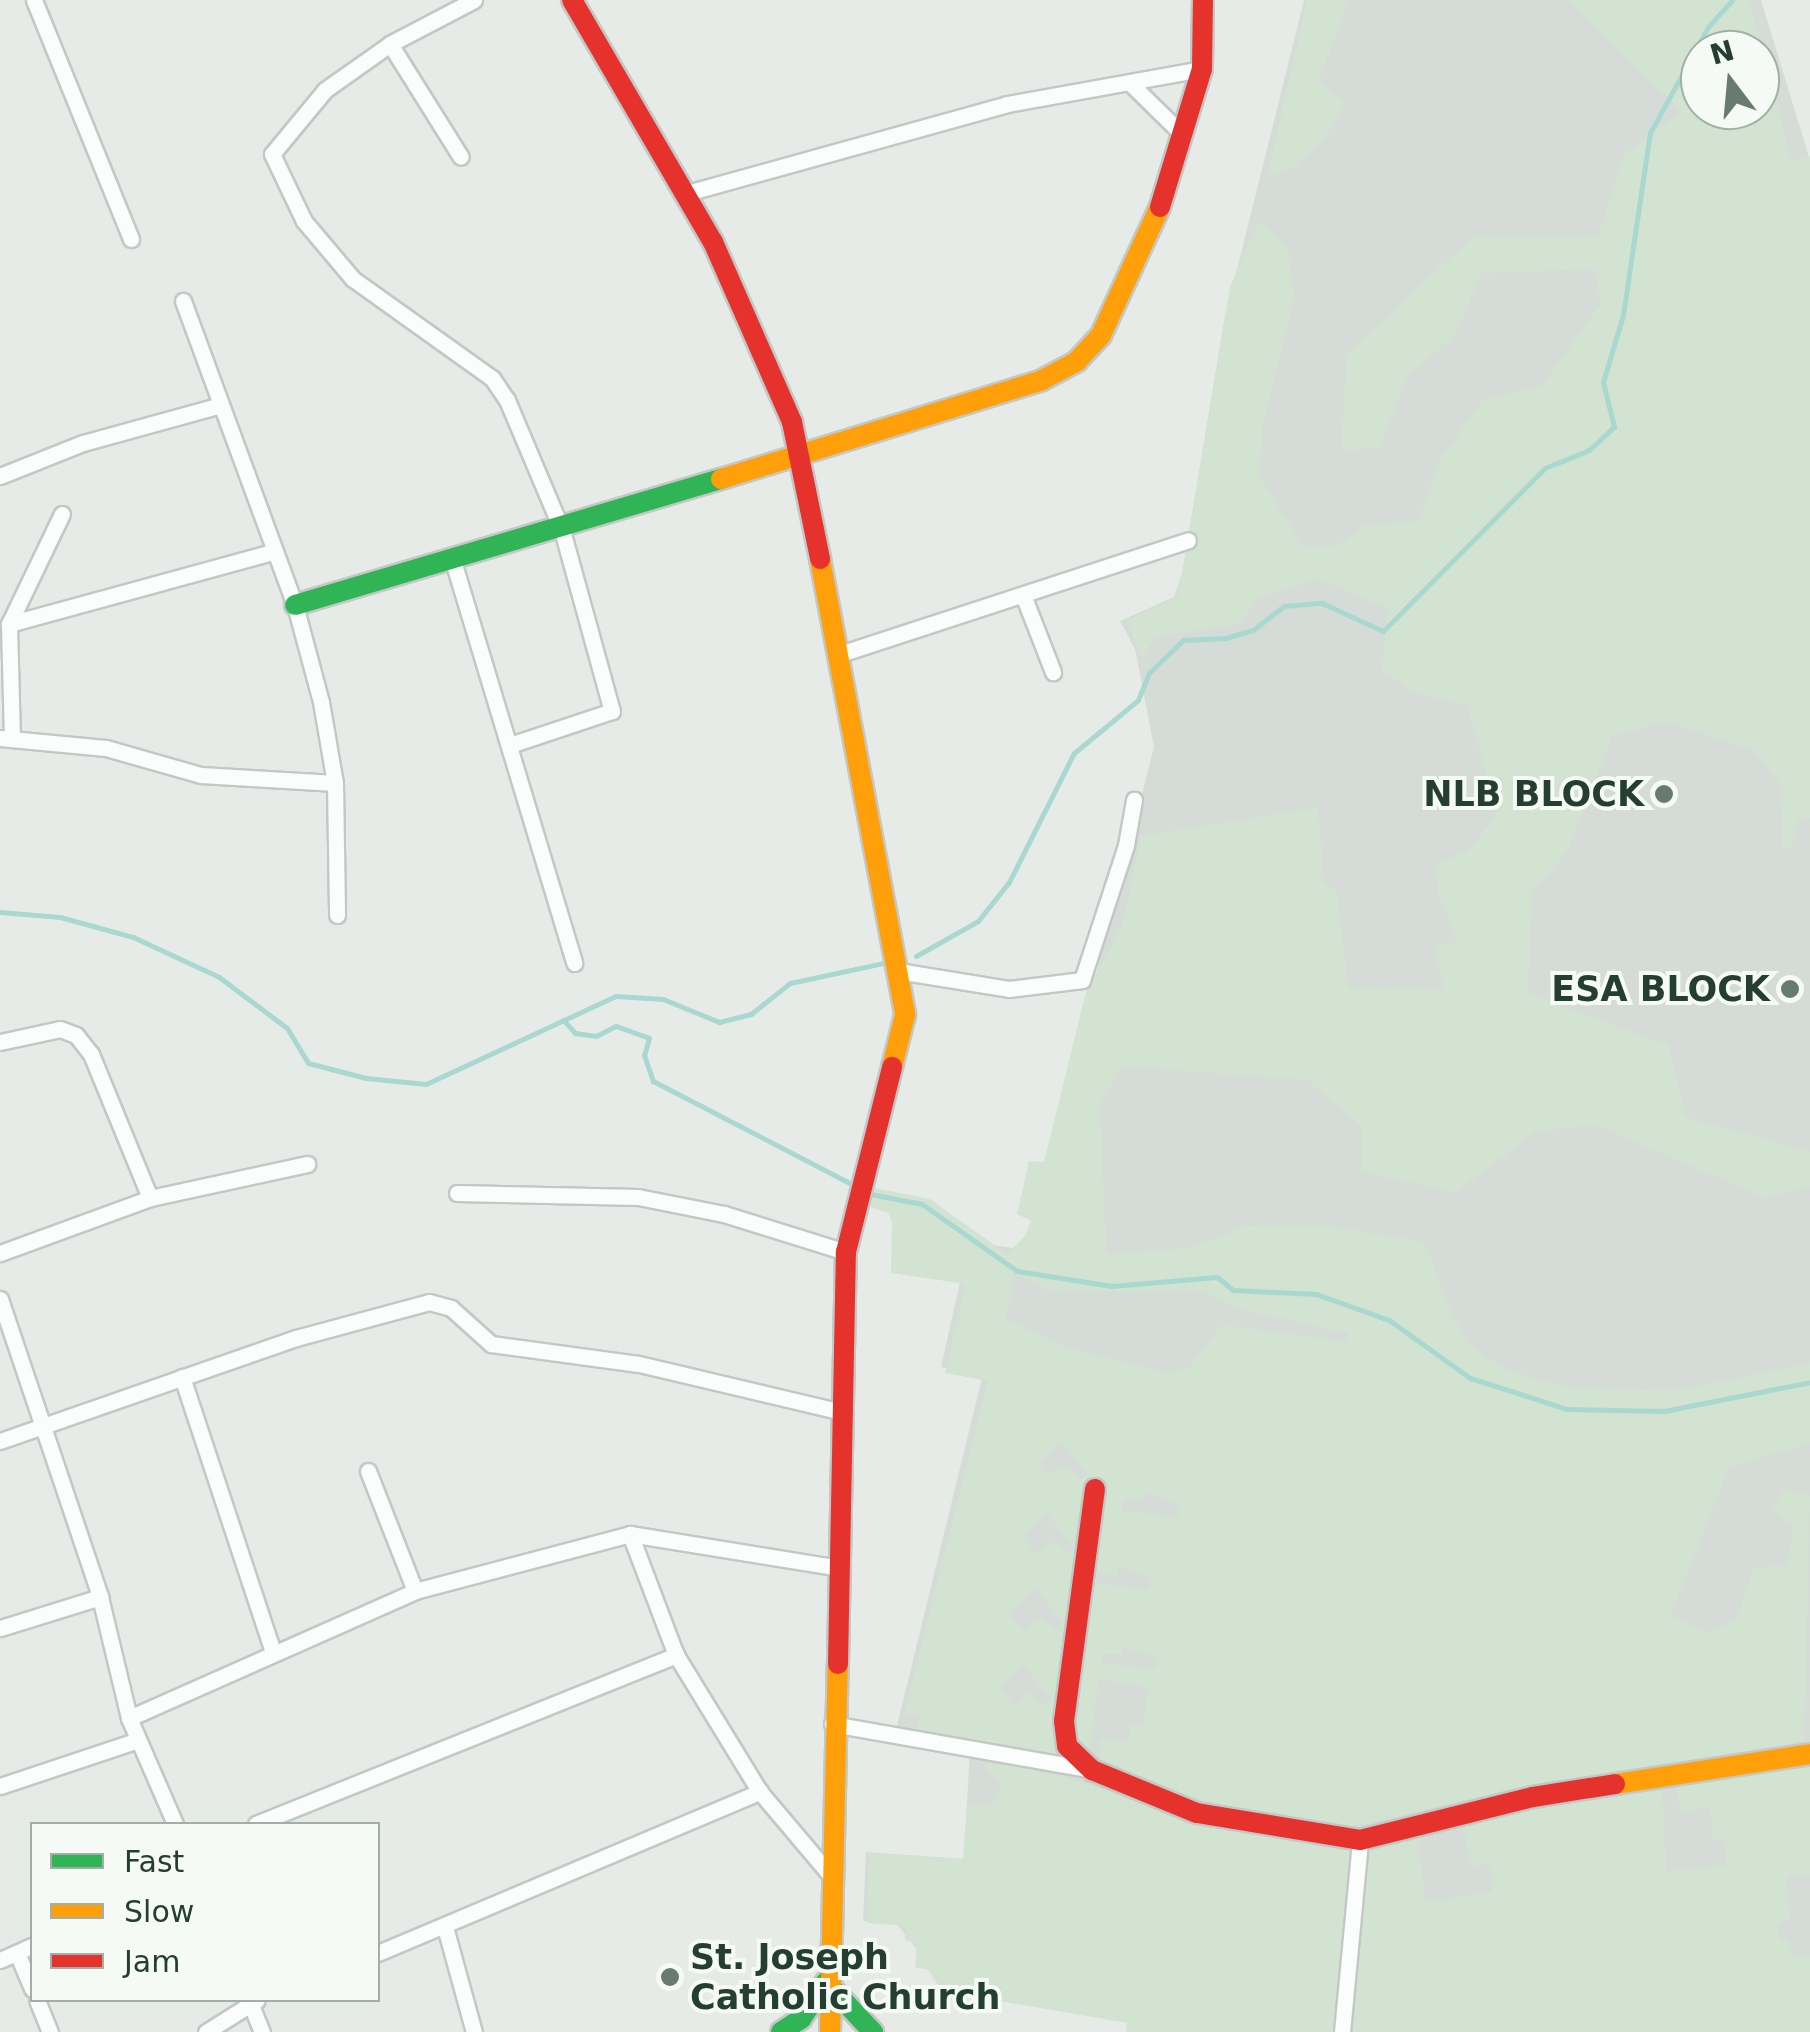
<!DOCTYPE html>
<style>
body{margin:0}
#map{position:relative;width:1810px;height:2032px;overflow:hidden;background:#e7ebe8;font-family:"DejaVu Sans",sans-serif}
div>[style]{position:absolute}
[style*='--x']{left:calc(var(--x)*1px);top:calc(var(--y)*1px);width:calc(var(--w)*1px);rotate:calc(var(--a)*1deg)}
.built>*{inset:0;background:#d5dcd7}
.green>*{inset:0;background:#d2e3d1}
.stream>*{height:5px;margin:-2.5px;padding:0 2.5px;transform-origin:2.5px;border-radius:2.5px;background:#a9d8d0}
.roads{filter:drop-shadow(2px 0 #c4c8c5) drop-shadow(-2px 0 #c4c8c5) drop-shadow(0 2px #c4c8c5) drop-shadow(0 -2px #c4c8c5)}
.street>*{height:15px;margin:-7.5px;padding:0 7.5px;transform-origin:7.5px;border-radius:7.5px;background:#fbfcfc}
.fast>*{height:20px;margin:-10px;padding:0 10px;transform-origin:10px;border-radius:10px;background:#30b455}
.slow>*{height:20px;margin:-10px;padding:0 10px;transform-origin:10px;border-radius:10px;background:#ff9f0a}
.jam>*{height:20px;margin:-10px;padding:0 10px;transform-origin:10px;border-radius:10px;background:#e5322d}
.dots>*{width:28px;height:28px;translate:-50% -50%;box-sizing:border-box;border:5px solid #f5faf6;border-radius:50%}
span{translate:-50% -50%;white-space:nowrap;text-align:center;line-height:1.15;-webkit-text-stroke:8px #f5faf6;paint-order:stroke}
.poi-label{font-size:35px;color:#243f2f;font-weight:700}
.right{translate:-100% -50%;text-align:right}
.left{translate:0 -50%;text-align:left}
.legend{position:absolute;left:30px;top:1822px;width:350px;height:180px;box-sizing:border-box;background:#f5faf6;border:2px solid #a1afa6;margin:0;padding:12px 18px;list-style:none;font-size:30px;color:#243f2f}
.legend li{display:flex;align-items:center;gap:20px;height:50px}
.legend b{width:50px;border:2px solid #a1afa6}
.north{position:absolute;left:1680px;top:30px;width:100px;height:100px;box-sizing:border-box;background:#f5faf6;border:2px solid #a1afa6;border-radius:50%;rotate:344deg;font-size:28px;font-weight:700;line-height:40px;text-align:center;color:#243f2f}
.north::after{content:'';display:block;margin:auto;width:35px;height:45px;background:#687b70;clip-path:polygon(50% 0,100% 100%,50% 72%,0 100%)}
</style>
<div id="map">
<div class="built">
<i style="clip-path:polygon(evenodd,1304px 0,1761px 0,1810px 160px,1810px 2032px,1128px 2032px,1130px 2021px,952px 1993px,895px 1922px,863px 1921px,866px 1852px,964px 1859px,970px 1747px,893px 1742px,982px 1378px,941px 1367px,960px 1282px,978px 1243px,1026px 1250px,1154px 747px,1135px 649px,1120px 621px,1174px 597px,1183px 570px,1224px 322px,1304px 0,1700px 50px,1760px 50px,1760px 110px,1700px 110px,1700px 50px)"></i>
</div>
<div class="green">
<i style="clip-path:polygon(1307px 0,1348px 0,1319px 82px,1346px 102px,1324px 140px,1287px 172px,1268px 174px)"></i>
<i style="clip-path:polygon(evenodd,1569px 0,1748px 0,1792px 161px,1810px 156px,1810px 818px,1799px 819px,1792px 847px,1783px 848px,1780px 783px,1753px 750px,1665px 721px,1612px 736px,1568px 850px,1532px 892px,1528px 993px,1669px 1046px,1685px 1117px,1810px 1152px,1810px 1186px,1766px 1198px,1596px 1125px,1537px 1131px,1456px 1192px,1361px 1172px,1361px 1126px,1308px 1080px,1123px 1066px,1100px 1103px,1106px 1254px,1192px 1248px,1246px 1226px,1324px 1225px,1424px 1242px,1454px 1319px,1473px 1349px,1507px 1370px,1568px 1388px,1677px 1391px,1810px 1363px,1810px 1443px,1729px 1467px,1671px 1615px,1706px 1633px,1736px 1621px,1753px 1569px,1787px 1565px,1794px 1525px,1772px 1511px,1783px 1489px,1810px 1496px,1804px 1741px,1509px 1790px,1339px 1829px,1185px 1796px,1099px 1763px,1100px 1738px,1128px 1743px,1131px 1725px,1143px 1726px,1148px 1687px,1099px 1678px,1089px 1755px,1074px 1762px,917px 1731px,920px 1718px,905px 1713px,988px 1381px,945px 1373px,966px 1284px,891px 1273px,892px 1223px,889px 1213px,870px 1207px,875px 1188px,930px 1199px,1007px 1254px,1025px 1236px,1031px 1221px,1017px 1214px,1029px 1161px,1044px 1162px,1086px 992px,1122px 927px,1141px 836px,1318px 808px,1324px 883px,1337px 892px,1348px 987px,1445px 990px,1434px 946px,1458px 942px,1438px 893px,1436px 865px,1470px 850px,1496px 815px,1468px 705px,1420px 695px,1382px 671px,1388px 608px,1318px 579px,1259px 598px,1238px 624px,1154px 637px,1142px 659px,1127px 621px,1178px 597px,1230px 287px,1258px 222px,1287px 246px,1294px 296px,1262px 428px,1260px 477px,1303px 547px,1336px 546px,1364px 526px,1419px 521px,1438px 463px,1483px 400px,1542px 386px,1601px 304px,1595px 269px,1481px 273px,1456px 333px,1406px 378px,1380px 448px,1341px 450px,1347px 354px,1473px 237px,1598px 237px,1625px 154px,1682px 111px,1569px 0,1700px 50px,1760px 50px,1760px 110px,1700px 110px,1700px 50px,1569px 0,1015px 1272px,1048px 1291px,1199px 1290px,1241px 1309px,1348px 1333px,1347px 1342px,1222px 1325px,1189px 1368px,1164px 1373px,1063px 1346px,1005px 1319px,1015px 1272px,1569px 0,1061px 1441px,1088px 1474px,1081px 1480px,1068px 1466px,1046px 1474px,1038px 1464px,1061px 1441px,1569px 0,1147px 1492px,1180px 1504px,1178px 1517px,1122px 1510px,1124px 1499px,1142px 1501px,1147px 1492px,1569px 0,1046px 1512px,1075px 1550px,1070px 1554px,1055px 1541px,1035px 1553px,1023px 1538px,1046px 1512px,1569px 0,1118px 1566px,1150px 1578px,1148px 1590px,1094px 1583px,1096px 1572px,1117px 1575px,1118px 1566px,1569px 0,1035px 1587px,1064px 1623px,1055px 1630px,1043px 1618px,1023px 1631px,1010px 1614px,1035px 1587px,1569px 0,1123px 1646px,1157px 1658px,1156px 1670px,1101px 1663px,1103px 1654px,1122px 1654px,1123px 1646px,1569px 0,1022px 1663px,1051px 1698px,1043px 1706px,1029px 1693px,1013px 1705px,1000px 1689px,1022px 1663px)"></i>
<i style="clip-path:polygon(989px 1755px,1170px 1809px,1352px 1851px,1335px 2032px,1126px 2032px,1127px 2023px,942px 1991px,928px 1970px,915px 1967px,917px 1942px,905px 1940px,905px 1926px,867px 1923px,869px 1853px,963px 1859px,967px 1803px,990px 1806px,1002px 1785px,985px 1766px)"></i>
<i style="clip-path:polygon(1810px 1763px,1810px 1875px,1786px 1877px,1790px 1920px,1778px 1923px,1779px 1940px,1788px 1939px,1793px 1957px,1810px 1955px,1810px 2032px,1351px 2032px,1369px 1846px,1418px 1834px,1425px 1902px,1493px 1892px,1491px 1864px,1470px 1866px,1463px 1823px,1537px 1800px,1662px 1781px,1666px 1872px,1727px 1865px,1724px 1839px,1713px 1840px,1710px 1807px,1680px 1811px,1676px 1779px)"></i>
</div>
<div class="stream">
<i style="--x:0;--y:912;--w:60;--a:4.8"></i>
<i style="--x:60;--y:917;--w:76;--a:15.3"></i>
<i style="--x:133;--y:937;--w:95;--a:24.9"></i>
<i style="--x:219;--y:977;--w:85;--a:36.9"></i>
<i style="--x:287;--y:1028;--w:41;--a:59"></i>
<i style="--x:308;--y:1063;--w:60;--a:14.5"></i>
<i style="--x:366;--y:1078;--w:60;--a:5.7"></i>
<i style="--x:426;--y:1084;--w:209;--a:-24.9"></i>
<i style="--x:616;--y:996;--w:47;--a:3.7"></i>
<i style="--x:663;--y:999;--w:61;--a:22.3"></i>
<i style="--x:719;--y:1022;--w:33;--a:-14"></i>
<i style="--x:751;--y:1014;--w:50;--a:-38.5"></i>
<i style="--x:790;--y:983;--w:95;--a:-12.1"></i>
<i style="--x:916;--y:956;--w:71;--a:-29.4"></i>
<i style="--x:978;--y:921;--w:50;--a:-51.5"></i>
<i style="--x:1009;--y:882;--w:144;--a:-63.3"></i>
<i style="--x:1074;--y:753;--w:83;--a:-39.6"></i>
<i style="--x:1138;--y:700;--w:29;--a:-68"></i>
<i style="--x:1149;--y:673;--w:47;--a:-44.1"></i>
<i style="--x:1183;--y:640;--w:43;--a:-2.7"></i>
<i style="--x:1226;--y:638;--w:28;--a:-17"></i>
<i style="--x:1253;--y:630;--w:39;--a:-38"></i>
<i style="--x:1284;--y:606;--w:38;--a:-5"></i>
<i style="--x:1322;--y:603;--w:67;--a:24.7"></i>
<i style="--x:1383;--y:631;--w:230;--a:-45.2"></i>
<i style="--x:1545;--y:468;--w:48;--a:-22.2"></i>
<i style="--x:1589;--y:450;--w:34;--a:-43"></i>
<i style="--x:1614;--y:427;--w:46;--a:-103.7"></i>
<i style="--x:1603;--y:382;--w:70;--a:-73.4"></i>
<i style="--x:1623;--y:315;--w:184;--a:-81.6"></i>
<i style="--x:1650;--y:133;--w:121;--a:-61.3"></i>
<i style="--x:1708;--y:27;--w:36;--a:-48"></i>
<i style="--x:563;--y:1020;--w:18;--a:47"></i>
<i style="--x:575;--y:1033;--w:21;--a:8"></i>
<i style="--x:596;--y:1036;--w:22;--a:-27"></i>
<i style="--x:616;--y:1026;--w:35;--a:20"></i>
<i style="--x:649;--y:1038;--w:18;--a:106"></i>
<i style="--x:644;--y:1055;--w:28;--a:71"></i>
<i style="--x:653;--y:1081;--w:222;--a:27.4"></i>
<i style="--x:870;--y:1194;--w:53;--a:10.9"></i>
<i style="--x:922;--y:1204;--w:116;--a:35.2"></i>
<i style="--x:1017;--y:1271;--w:96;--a:9"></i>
<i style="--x:1112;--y:1286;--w:105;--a:-4.9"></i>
<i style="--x:1217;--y:1277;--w:21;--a:39"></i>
<i style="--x:1233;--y:1290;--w:83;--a:2.8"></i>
<i style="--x:1316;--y:1294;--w:77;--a:19.6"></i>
<i style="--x:1389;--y:1320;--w:100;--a:35.6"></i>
<i style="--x:1470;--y:1378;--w:102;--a:17.7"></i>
<i style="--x:1567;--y:1409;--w:97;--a:1.2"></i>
<i style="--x:1664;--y:1411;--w:149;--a:-11.2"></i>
</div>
<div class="roads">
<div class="street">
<i style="--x:34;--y:0;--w:258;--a:67.9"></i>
<i style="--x:474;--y:0;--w:95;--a:152.4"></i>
<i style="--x:390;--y:44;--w:80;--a:144.7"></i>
<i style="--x:325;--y:90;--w:83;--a:129.6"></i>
<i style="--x:272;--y:154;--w:74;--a:64.5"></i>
<i style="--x:304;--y:221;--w:76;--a:49.8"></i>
<i style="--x:353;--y:279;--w:171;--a:35.5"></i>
<i style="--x:492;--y:378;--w:27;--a:56"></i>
<i style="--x:507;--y:400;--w:141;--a:67.1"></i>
<i style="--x:562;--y:530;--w:188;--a:74.6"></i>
<i style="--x:612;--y:711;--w:108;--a:161.6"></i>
<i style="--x:390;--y:44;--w:133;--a:57.9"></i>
<i style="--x:1133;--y:86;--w:69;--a:44.4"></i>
<i style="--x:687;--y:193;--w:332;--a:-15.5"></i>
<i style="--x:1007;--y:104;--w:198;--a:-10.2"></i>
<i style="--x:183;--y:301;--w:324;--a:69.8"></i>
<i style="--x:295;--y:605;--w:100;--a:75"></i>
<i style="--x:321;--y:702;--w:82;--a:80.2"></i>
<i style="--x:335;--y:783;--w:132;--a:89.1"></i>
<i style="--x:0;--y:476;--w:89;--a:-21.7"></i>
<i style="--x:83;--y:443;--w:143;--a:-15.4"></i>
<i style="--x:453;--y:561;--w:420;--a:73.2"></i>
<i style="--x:1023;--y:595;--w:83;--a:68.7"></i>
<i style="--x:9;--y:624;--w:273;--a:-15.3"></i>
<i style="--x:840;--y:654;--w:366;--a:-18.1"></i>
<i style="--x:0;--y:738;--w:106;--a:5.4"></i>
<i style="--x:106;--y:748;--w:99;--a:15.9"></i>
<i style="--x:201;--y:775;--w:134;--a:3.4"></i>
<i style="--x:12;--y:739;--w:115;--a:-91.5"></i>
<i style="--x:9;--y:624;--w:122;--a:-64.3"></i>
<i style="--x:898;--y:971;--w:112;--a:9.2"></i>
<i style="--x:1009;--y:989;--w:74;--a:-7"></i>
<i style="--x:1082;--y:980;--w:142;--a:-71.9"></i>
<i style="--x:1126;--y:845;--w:46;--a:-79.9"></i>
<i style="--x:0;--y:1042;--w:61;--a:-12.2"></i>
<i style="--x:60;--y:1029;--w:17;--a:21"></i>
<i style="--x:76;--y:1035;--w:24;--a:52"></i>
<i style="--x:91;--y:1054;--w:156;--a:67.7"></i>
<i style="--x:457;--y:1193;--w:181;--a:1.3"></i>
<i style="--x:638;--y:1197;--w:88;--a:11.2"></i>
<i style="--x:724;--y:1214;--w:128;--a:17.3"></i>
<i style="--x:0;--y:1253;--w:160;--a:-20.1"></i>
<i style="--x:150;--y:1198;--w:161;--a:-12.2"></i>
<i style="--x:0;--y:1299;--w:314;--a:71.4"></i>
<i style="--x:100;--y:1597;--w:124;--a:76.5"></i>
<i style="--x:129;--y:1718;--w:116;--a:66.5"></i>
<i style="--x:182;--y:1377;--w:290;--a:71.7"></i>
<i style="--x:0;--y:1441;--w:313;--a:-19.2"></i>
<i style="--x:296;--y:1338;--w:138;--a:-15.1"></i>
<i style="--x:429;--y:1302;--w:23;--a:15"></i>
<i style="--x:451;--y:1308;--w:54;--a:42"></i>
<i style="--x:491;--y:1344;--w:149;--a:7.7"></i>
<i style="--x:639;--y:1364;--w:209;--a:13.3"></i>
<i style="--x:368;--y:1471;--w:129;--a:68.6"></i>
<i style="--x:630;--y:1534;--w:129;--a:69.2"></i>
<i style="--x:676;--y:1655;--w:161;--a:58.5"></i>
<i style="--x:760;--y:1792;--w:110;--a:49.8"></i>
<i style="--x:0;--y:1628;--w:105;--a:-17.2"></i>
<i style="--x:129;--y:1718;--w:313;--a:-23.9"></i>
<i style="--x:415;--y:1591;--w:222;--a:-14.8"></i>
<i style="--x:630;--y:1534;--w:212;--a:9.2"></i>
<i style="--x:832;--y:1724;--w:264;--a:10"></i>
<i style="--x:0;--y:1786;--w:145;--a:-18.4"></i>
<i style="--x:256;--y:1824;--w:453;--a:-21.9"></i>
<i style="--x:445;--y:1927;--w:109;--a:74.6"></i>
<i style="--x:17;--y:1953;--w:39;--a:67"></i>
<i style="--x:378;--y:1953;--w:415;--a:-22.9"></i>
<i style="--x:0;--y:1960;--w:35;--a:-24"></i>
<i style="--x:37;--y:2000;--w:35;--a:68"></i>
<i style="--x:249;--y:2000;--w:35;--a:68"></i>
<i style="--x:206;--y:2032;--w:60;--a:-32.1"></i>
<i style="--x:1342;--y:2032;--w:193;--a:-84.6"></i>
</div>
<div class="fast">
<i style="--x:295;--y:605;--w:444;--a:-16.5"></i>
<i style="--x:781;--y:2032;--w:24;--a:-33"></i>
<i style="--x:801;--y:2019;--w:45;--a:-56"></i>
<i style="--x:826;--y:1982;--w:69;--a:46.8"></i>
</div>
<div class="slow">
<i style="--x:721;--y:479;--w:336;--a:-17.1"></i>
<i style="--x:1042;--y:380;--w:40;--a:-28"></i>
<i style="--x:1077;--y:361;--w:35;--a:-47"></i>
<i style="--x:1101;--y:335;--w:141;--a:-65.3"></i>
<i style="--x:820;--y:559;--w:464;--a:79.4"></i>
<i style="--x:905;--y:1015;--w:54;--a:104"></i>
<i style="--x:1615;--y:1784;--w:197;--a:-8.7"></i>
<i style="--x:830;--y:2032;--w:368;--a:-88.8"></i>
</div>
<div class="jam">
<i style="--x:572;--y:0;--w:280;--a:59.8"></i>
<i style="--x:713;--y:242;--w:197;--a:66.3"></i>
<i style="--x:792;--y:422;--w:140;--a:78.4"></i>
<i style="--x:1160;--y:207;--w:144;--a:-73.1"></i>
<i style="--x:1202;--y:69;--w:69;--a:-89.2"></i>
<i style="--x:1095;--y:1489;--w:234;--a:97.6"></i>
<i style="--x:1064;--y:1721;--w:25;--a:83"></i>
<i style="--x:1067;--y:1746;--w:35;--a:44"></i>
<i style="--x:1092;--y:1770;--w:113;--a:22.3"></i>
<i style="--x:1197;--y:1813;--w:165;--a:9.4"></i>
<i style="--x:1360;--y:1840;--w:178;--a:-14"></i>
<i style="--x:1533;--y:1797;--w:83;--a:-9"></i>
<i style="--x:838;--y:1664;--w:412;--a:-88.9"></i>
<i style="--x:846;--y:1252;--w:191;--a:-76"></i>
</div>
</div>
<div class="dots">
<i style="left:1664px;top:794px;background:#687b70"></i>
<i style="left:1790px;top:989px;background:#687b70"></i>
<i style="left:670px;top:1977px;background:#687b70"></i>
</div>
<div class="poi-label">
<span class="right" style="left:1644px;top:794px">NLB BLOCK</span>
<span class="right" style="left:1770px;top:989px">ESA BLOCK</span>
<span class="left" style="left:690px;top:1977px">St. Joseph<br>Catholic Church</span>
</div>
<ul class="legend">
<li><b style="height:12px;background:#30b455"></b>Fast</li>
<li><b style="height:12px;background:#ff9f0a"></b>Slow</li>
<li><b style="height:12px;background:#e5322d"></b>Jam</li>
</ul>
<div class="north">N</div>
</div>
